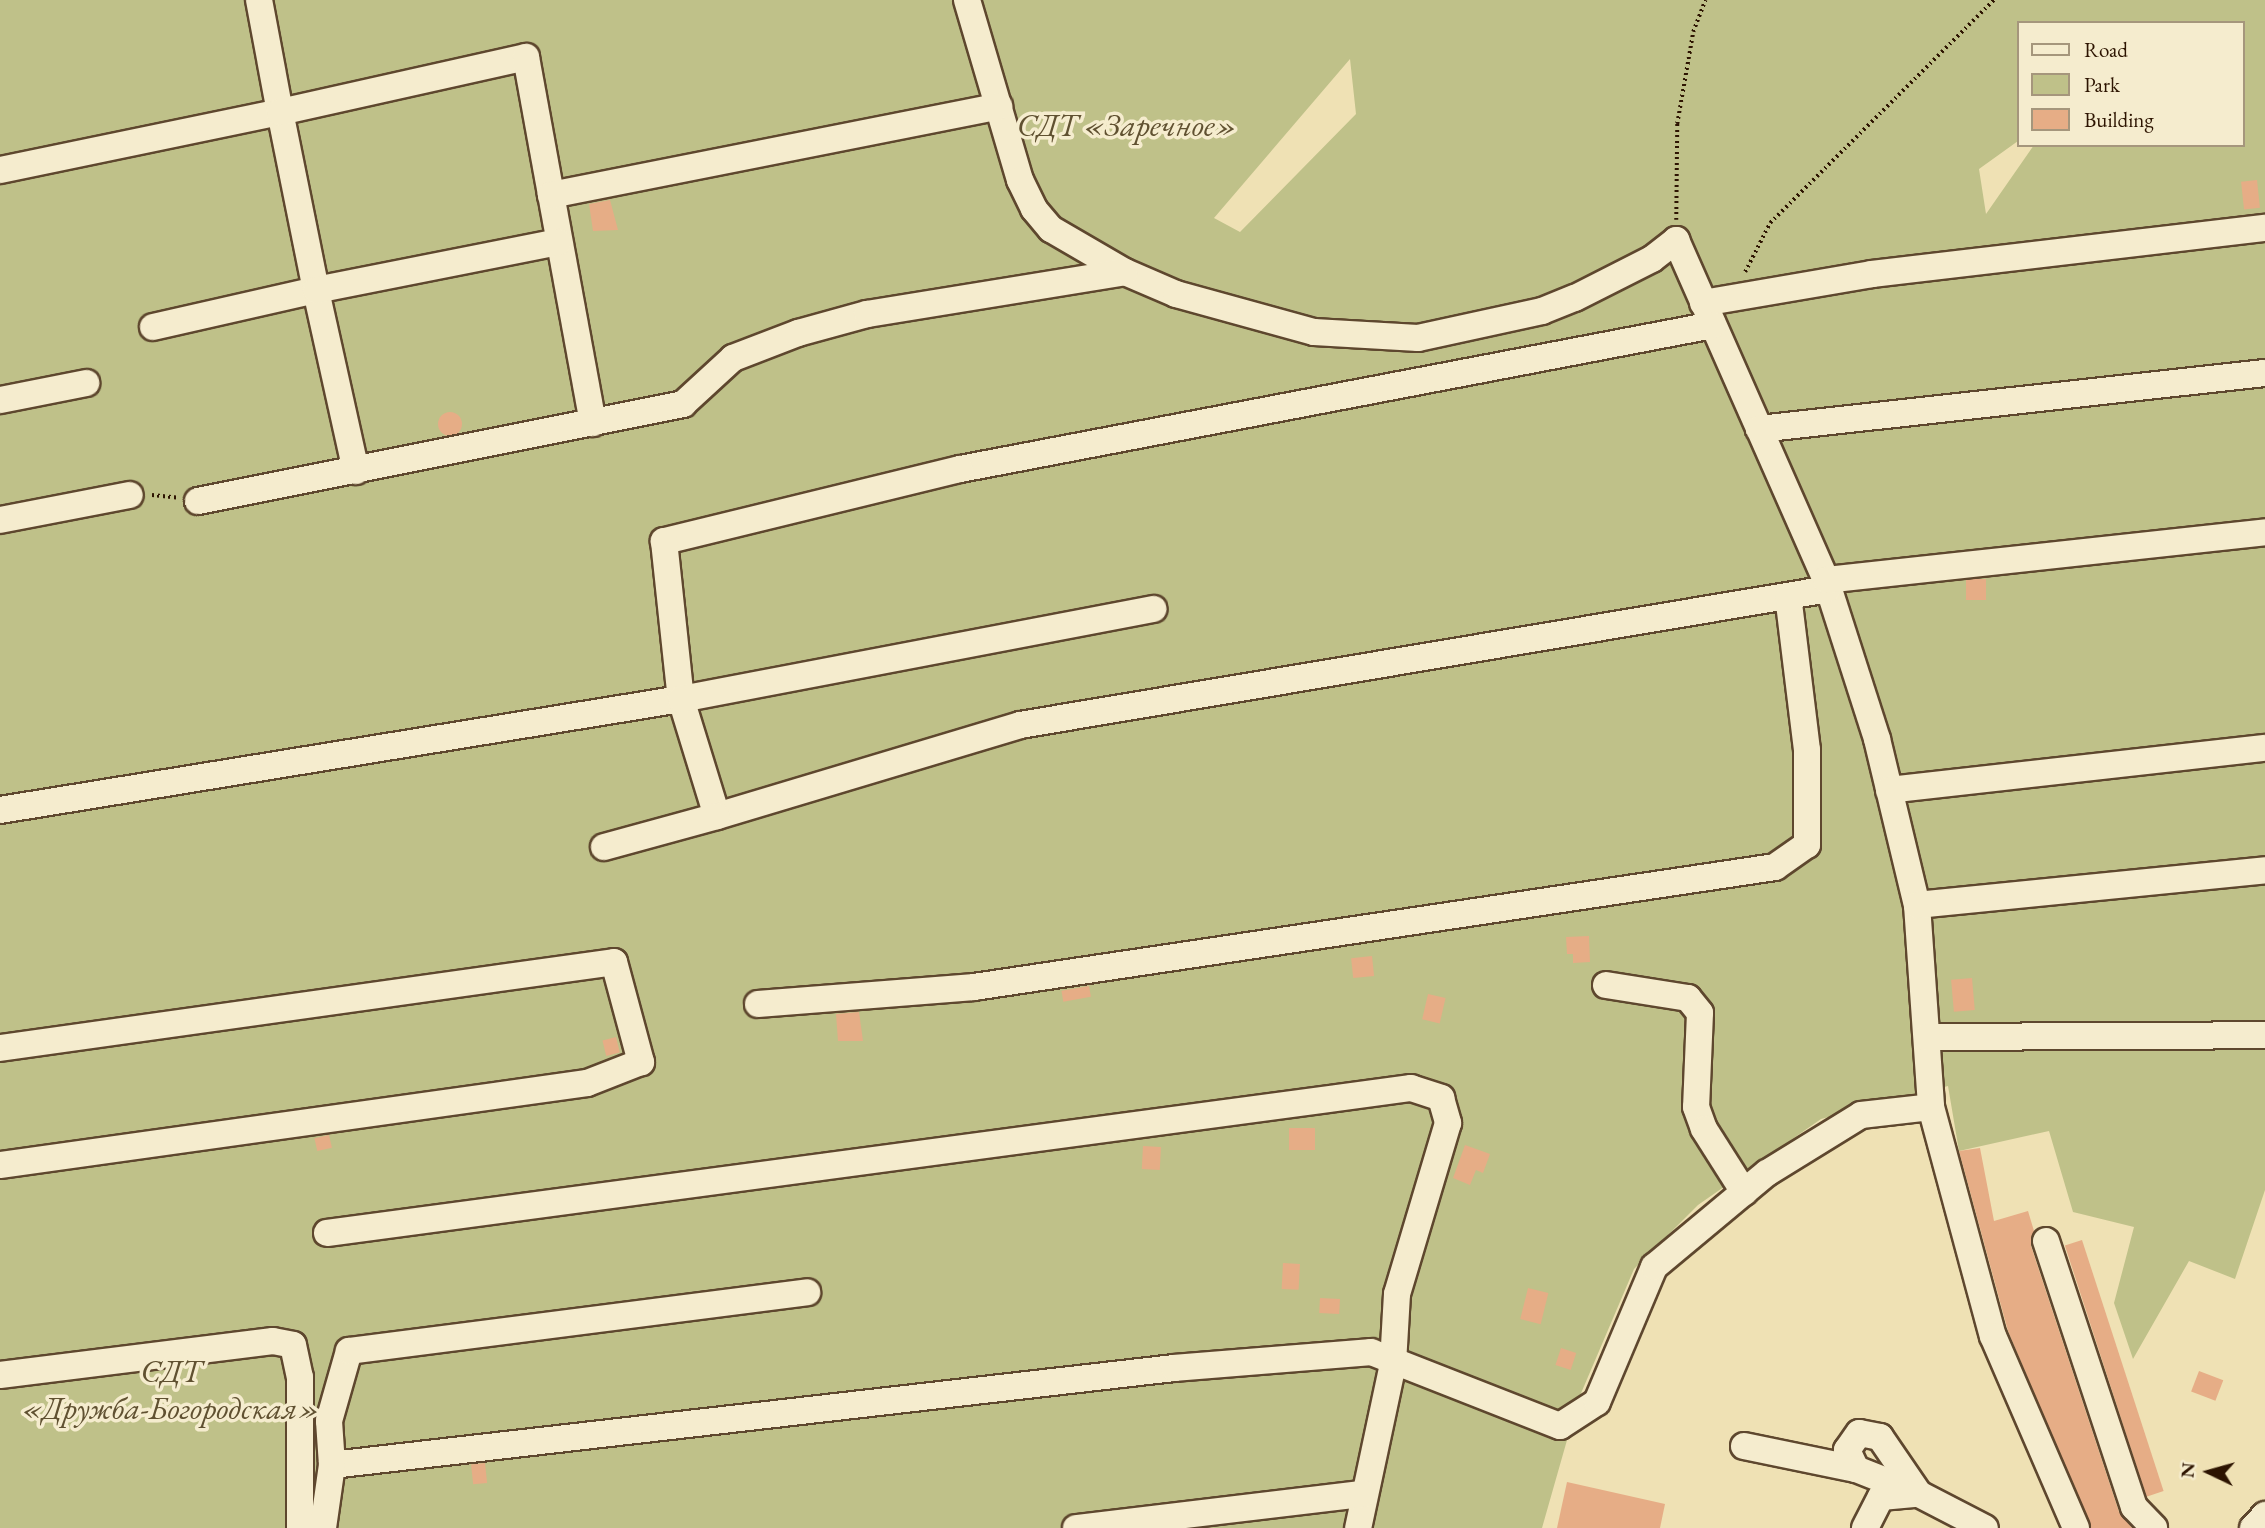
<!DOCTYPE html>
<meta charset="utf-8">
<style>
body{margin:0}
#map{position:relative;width:2265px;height:1528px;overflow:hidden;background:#efe1b4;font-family:"EB Garamond",serif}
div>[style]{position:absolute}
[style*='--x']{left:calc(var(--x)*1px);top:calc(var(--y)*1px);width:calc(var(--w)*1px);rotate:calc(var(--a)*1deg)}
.green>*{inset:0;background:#bfc189}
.building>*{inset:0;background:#e6ad86;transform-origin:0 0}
.round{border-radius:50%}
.path>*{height:3.5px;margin-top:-1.75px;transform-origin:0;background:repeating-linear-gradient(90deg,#2d1401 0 2px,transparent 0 5.5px)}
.roads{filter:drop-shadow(2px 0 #5e472e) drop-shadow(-2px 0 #5e472e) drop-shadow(0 2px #5e472e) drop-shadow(0 -2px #5e472e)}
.minor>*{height:26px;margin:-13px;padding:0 13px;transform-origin:13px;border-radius:13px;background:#f5ecce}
span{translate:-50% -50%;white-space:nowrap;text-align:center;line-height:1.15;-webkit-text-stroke:7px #f5ecce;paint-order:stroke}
.park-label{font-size:32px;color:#605131;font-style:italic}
.legend{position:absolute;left:2017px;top:21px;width:228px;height:126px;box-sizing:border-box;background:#f5ecce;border:2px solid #a5967c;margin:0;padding:9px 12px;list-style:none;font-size:21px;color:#2d1401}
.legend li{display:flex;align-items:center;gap:14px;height:35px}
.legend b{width:35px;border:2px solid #a5967c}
.north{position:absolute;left:2174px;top:1437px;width:70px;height:70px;-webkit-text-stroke:5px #f5ecce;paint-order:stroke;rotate:275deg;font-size:19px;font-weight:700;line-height:28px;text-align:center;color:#2d1401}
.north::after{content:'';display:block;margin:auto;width:24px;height:32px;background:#2d1401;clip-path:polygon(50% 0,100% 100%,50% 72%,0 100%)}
</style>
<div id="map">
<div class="green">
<i style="clip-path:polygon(evenodd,0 0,2265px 0,2265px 1190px,2235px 1279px,2189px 1261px,2133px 1359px,2114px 1303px,2134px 1227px,2073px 1212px,2049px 1131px,1959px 1151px,1948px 1086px,1821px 1119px,1698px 1205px,1634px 1269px,1579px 1398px,1542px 1528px,0 1528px,0 0,2018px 23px,2242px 23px,2242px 145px,2034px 145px,1986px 214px,1979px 169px,2018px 141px,2018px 23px,0 0,1350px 59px,1356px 114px,1240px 232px,1214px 218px,1350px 59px)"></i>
</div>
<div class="building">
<i style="left:2257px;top:180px;width:28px;height:16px;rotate:84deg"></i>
<i style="clip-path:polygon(610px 200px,618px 230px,593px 231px,589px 204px)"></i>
<i class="round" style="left:438px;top:412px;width:24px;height:24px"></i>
<i style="left:1986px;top:579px;width:21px;height:20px;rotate:90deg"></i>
<i style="clip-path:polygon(1589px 936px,1590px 962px,1573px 963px,1573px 954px,1567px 954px,1566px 937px)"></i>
<i style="left:1372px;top:956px;width:20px;height:21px;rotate:84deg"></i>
<i style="left:1972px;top:978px;width:32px;height:21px;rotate:85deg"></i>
<i style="left:1089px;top:986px;width:11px;height:28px;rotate:80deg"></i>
<i style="left:1428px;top:994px;width:18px;height:26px;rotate:13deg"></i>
<i style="clip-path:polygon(859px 1012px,863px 1041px,838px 1041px,836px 1014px)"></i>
<i style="left:616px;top:1037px;width:16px;height:14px;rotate:76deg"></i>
<i style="left:1289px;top:1128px;width:26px;height:22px"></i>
<i style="left:329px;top:1135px;width:13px;height:15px;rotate:77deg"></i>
<i style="clip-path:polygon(1465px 1145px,1490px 1154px,1483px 1173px,1476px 1170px,1470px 1185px,1453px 1178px)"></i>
<i style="left:1143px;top:1146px;width:18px;height:23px;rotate:3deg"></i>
<i style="clip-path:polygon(1980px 1148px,1994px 1221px,2028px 1211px,2034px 1231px,2031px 1246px,2119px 1512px,2132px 1528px,2091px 1528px,2008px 1331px,1959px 1151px)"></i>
<i style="left:2082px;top:1240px;width:264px;height:18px;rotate:72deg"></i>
<i style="left:1283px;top:1263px;width:17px;height:26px;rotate:3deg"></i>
<i style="left:1528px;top:1288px;width:21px;height:32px;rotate:14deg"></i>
<i style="left:1320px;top:1298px;width:20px;height:15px;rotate:3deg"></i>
<i style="left:1561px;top:1348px;width:16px;height:18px;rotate:18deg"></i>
<i style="left:2199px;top:1371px;width:26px;height:22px;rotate:21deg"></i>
<i style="left:485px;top:1463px;width:20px;height:14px;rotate:84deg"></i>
<i style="clip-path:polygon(1567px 1482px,1665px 1504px,1660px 1528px,1557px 1528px)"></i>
</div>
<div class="path">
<i style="--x:1676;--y:220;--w:96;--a:-89.4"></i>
<i style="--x:1677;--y:124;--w:93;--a:-80.1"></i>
<i style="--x:1693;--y:32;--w:34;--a:-69"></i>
<i style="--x:1745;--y:272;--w:55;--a:-63"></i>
<i style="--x:1770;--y:223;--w:316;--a:-44.9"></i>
<i style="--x:152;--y:495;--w:27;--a:6"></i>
</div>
<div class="roads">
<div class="minor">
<i style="--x:967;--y:0;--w:188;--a:73.6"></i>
<i style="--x:1020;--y:180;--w:32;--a:64"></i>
<i style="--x:1034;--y:209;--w:26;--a:50"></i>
<i style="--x:1051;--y:229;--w:86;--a:30.2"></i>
<i style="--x:1125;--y:272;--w:56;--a:23.3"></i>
<i style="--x:1176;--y:294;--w:143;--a:15.4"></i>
<i style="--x:1314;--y:332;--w:104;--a:3.3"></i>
<i style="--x:1418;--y:338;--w:127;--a:-12.3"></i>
<i style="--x:1542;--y:311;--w:35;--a:-22"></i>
<i style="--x:1575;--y:298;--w:86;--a:-26.9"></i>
<i style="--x:1652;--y:259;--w:31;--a:-38"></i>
<i style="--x:1676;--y:240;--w:372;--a:66.2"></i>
<i style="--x:1826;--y:580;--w:167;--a:72.2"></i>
<i style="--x:1877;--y:739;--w:171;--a:76.5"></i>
<i style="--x:1917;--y:905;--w:202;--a:86"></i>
<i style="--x:1931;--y:1107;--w:237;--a:74.9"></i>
<i style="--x:1993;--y:1336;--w:209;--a:66.6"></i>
<i style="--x:0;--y:170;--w:286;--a:-11.7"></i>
<i style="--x:280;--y:112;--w:114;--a:-100.6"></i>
<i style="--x:1703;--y:303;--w:171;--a:-9.7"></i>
<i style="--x:1872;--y:274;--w:396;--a:-6.7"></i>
<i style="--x:1713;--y:325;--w:767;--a:169.17"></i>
<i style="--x:960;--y:469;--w:305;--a:166.3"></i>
<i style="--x:664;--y:541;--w:159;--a:83.9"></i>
<i style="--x:681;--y:699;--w:122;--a:72.9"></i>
<i style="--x:717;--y:816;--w:316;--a:-16.7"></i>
<i style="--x:1020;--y:725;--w:819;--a:-9.55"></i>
<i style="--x:153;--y:327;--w:167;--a:-12.8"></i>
<i style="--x:316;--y:290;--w:182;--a:-101.4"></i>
<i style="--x:280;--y:112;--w:252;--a:-12.6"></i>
<i style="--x:526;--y:57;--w:140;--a:79.7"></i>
<i style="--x:0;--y:400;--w:88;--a:-11.2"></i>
<i style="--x:593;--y:423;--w:232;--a:-100.4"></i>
<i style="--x:551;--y:195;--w:457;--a:-11.2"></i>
<i style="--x:1759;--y:429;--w:509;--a:-6.32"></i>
<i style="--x:356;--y:471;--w:185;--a:-102.5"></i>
<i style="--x:316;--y:290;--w:247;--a:-11.2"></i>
<i style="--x:198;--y:501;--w:495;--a:-11.3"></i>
<i style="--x:683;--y:404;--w:68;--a:-42.6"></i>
<i style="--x:733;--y:358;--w:70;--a:-21"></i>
<i style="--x:798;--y:333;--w:72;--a:-15.4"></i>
<i style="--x:867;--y:314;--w:261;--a:-9.2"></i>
<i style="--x:0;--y:520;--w:132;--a:-10.9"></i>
<i style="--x:1826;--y:580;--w:442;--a:-6.2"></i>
<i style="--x:1889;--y:790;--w:378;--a:-6.4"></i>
<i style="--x:0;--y:810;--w:690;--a:-9.26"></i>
<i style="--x:681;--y:699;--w:481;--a:-10.8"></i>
<i style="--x:604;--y:847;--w:117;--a:-15.3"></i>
<i style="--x:1917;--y:905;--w:350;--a:-5.7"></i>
<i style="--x:1606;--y:985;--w:83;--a:9"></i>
<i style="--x:1688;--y:998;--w:19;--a:51"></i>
<i style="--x:1700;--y:1013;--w:94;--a:92.4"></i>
<i style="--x:1696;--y:1107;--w:23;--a:70"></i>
<i style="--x:1704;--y:1129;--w:75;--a:57.6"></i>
<i style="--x:758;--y:1004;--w:217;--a:-4.5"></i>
<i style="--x:974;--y:987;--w:810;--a:-8.52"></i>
<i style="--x:1775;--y:867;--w:39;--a:-35"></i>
<i style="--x:1807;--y:845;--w:95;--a:-90"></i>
<i style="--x:1807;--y:750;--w:155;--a:-97"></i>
<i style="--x:1927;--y:1037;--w:338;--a:-0.3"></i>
<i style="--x:0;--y:1048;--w:620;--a:-7.97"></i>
<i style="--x:614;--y:962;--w:104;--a:74.9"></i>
<i style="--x:641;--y:1062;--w:58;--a:158.7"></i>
<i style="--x:587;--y:1083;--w:593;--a:172.05"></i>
<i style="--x:327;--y:1233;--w:1094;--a:-7.62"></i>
<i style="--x:1411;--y:1088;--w:32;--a:18"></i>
<i style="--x:1441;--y:1098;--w:26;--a:74"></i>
<i style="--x:1448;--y:1123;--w:178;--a:106.6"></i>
<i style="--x:1397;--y:1294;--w:70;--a:93.3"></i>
<i style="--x:1393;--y:1364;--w:168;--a:102"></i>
<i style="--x:2046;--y:1241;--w:280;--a:71.7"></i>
<i style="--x:2134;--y:1507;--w:29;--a:46"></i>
<i style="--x:0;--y:1375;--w:275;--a:-7.1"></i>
<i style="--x:273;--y:1341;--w:20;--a:11"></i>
<i style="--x:293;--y:1345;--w:33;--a:78"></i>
<i style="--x:300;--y:1377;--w:151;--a:90"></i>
<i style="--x:1744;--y:1446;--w:114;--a:11.6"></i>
<i style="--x:332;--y:1465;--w:848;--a:-6.57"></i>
<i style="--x:1174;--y:1368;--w:198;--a:-4.6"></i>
<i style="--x:1371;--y:1352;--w:203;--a:21.4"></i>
<i style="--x:1560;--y:1426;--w:44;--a:-33"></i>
<i style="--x:1597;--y:1402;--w:147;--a:-67.1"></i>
<i style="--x:1654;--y:1267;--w:147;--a:-39.8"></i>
<i style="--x:1767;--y:1173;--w:110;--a:-31.7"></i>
<i style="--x:1861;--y:1115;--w:70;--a:-6.5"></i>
<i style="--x:1919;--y:1494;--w:69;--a:-124.4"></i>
<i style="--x:1880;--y:1437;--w:21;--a:-169"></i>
<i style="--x:1859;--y:1433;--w:21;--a:125"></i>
<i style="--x:1847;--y:1450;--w:21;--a:65"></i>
<i style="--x:1856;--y:1469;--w:68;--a:21.6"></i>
<i style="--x:1919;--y:1494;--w:74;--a:27.3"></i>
<i style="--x:323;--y:1528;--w:64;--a:-81.9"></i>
<i style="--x:332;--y:1465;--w:44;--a:-93.9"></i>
<i style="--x:329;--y:1421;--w:73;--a:-74.1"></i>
<i style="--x:349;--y:1351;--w:462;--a:-7.3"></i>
<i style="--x:1076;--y:1528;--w:289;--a:-6.8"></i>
<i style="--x:1865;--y:1528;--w:35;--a:-63"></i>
<i style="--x:1881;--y:1497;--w:33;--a:-5"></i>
<i style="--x:2253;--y:1528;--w:18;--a:-47"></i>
</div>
</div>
<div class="park-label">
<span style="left:1127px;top:125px">СДТ «Заречное»</span>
<span style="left:171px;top:1390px">СДТ<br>«Дружба-Богородская»</span>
</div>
<ul class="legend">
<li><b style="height:9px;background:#f5ecce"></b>Road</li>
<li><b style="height:19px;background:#bfc189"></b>Park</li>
<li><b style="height:19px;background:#e6ad86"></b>Building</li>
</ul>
<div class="north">N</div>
</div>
